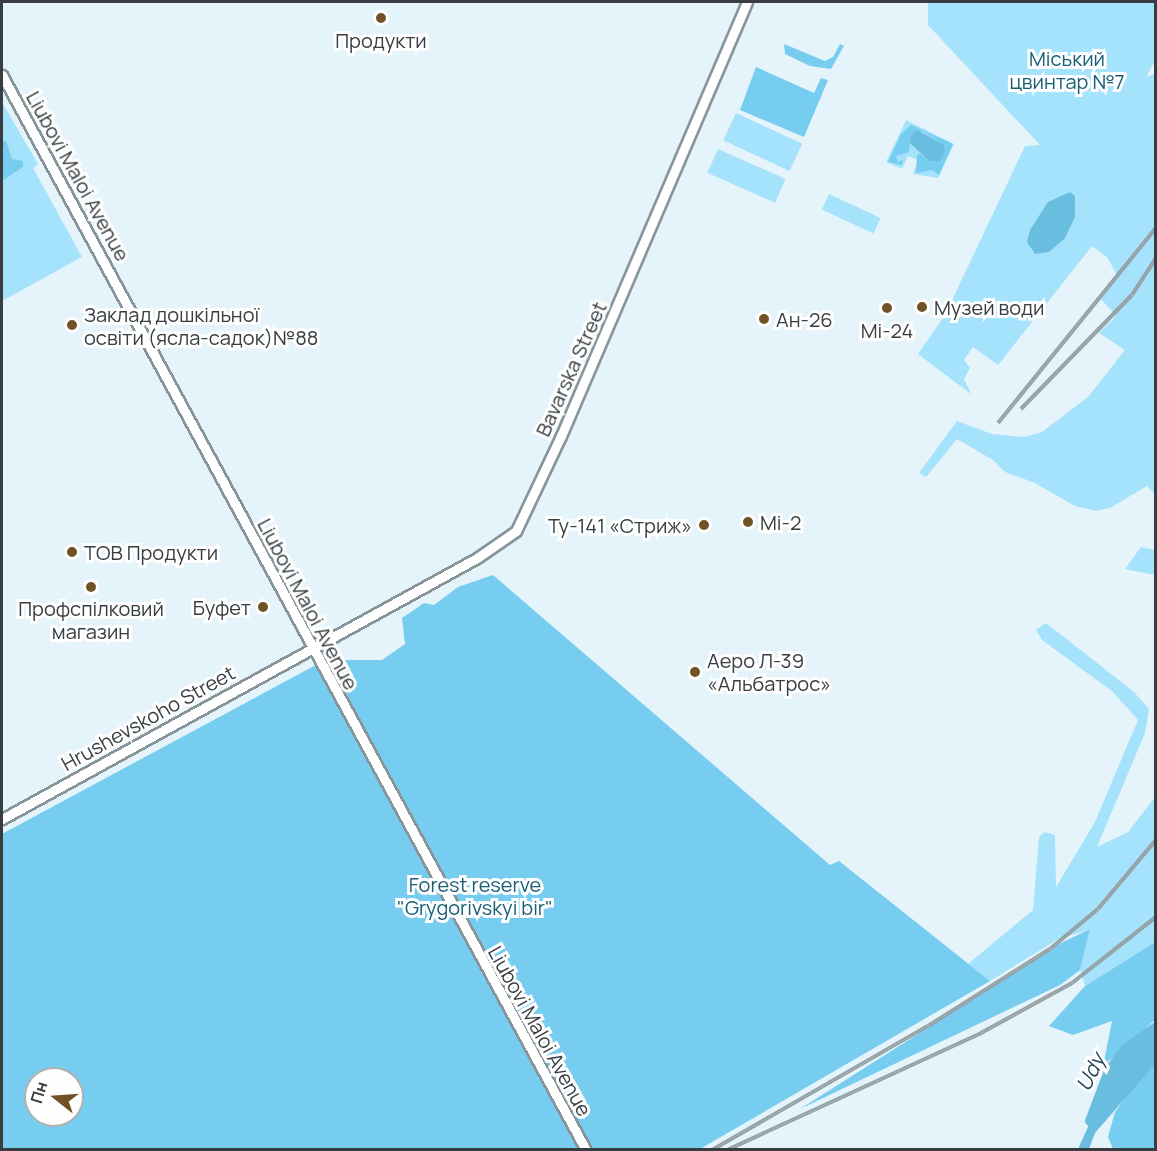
<!DOCTYPE html>
<meta charset="utf-8">
<style>
body{margin:0}
#map{position:relative;width:1157px;height:1151px;overflow:hidden;background:#e5f4fa;font-family:Manrope,sans-serif}
div>[style]{position:absolute}
[style*='--x']{left:calc(var(--x)*1px);top:calc(var(--y)*1px);width:calc(var(--w)*1px);rotate:calc(var(--a)*1deg)}
.green>*{inset:0;background:#a5e2fb;transform-origin:0 0}
.forest>*{inset:0;background:#77cdef}
.water>*{inset:0;background:#69bee0}
.river>*{height:10px;margin:-5px;padding:0 5px;transform-origin:5px;border-radius:5px;background:#69bee0}
.roads{filter:drop-shadow(2px 0 #87949a) drop-shadow(-2px 0 #87949a) drop-shadow(0 2px #87949a) drop-shadow(0 -2px #87949a)}
.secondary>*{height:9px;margin:-4.5px;padding:0 4.5px;transform-origin:4.5px;border-radius:4.5px;background:#fff}
.primary>*{height:9px;margin:-4.5px;padding:0 4.5px;transform-origin:4.5px;border-radius:4.5px;background:#fff}
.rail>*{height:4px;margin-top:-2px;transform-origin:0;background:repeating-linear-gradient(90deg,#fefefe 0 4.5px,#95a0a5 0 9px);box-sizing:border-box;border-block:2px solid #95a0a5}
.dots>*{width:16px;height:16px;translate:-50% -50%;box-sizing:border-box;border:3px solid #fefefe;border-radius:50%}
span{translate:-50% -50%;white-space:nowrap;text-align:center;line-height:1.15;-webkit-text-stroke:6px #fefefe;paint-order:stroke}
.poi-label{font-size:20px;color:#373d40}
.left{translate:0 -50%;text-align:left}
.right{translate:-100% -50%;text-align:right}
.park-label{font-size:20px;color:#1a5e75}
.street-label{font-size:20px;color:#373d40}
.water-label{font-size:21px;color:#214756;font-style:italic}
.frame{position:absolute;inset:0;border:3px solid #373d40;pointer-events:none}
.north{position:absolute;left:24px;top:1067px;width:60px;height:60px;box-sizing:border-box;background:#fefefe;border:2px solid #aeb1b2;border-radius:50%;rotate:287deg;font-size:16px;font-weight:700;line-height:24px;text-align:center;color:#373d40}
.north::after{content:'';display:block;margin:auto;width:21px;height:27px;background:#705226;clip-path:polygon(50% 0,100% 100%,50% 72%,0 100%)}
</style>
<div id="map">
<div class="green">
<i style="clip-path:polygon(928px 2px,1155px 2px,1155px 61px,1146px 77px,1155px 74px,1155px 494px,1147px 486px,1110px 508px,1096px 511px,1075px 506px,1035px 483px,1005px 472px,993px 460px,957px 439px,926px 477px,919px 473px,957px 421px,992px 434px,1024px 437px,1042px 432px,1088px 397px,1125px 350px,1099px 333px,1116px 316px,1101px 299px,1118px 277px,1107px 257px,1092px 246px,998px 365px,973px 347px,964px 360px,970px 368px,964px 379px,971px 394px,918px 354px,945px 315px,1025px 146px,1040px 145px,928px 25px)"></i>
<i style="clip-path:polygon(2px 102px,38px 164px,33px 168px,82px 257px,2px 301px)"></i>
<i style="left:736px;top:113px;width:73px;height:30px;rotate:25deg"></i>
<i style="clip-path:polygon(906px 120px,954px 144px,938px 178px,913px 174px,918px 160px,908px 156px,902px 169px,886px 162px)"></i>
<i style="left:718px;top:149px;width:74px;height:26px;rotate:24deg"></i>
<i style="left:829px;top:194px;width:57px;height:17px;rotate:25deg"></i>
<i style="clip-path:polygon(1141px 547px,1155px 550px,1155px 575px,1125px 569px)"></i>
<i style="clip-path:polygon(1046px 623px,1134px 692px,1149px 709px,1145px 733px,1097px 847px,1128px 832px,1155px 797px,1155px 942px,1085px 986px,1080px 970px,1090px 929px,1057px 940px,990px 981px,968px 964px,1033px 910px,1039px 837px,1045px 832px,1055px 835px,1056px 887px,1095px 822px,1138px 720px,1112px 691px,1042px 640px,1036px 630px)"></i>
</div>
<div class="forest">
<i style="clip-path:polygon(784px 44px,825px 61px,833px 57px,840px 44px,844px 46px,831px 69px,810px 66px,785px 54px)"></i>
<i style="clip-path:polygon(756px 67px,814px 93px,821px 78px,828px 80px,804px 137px,740px 110px)"></i>
<i style="clip-path:polygon(911px 125px,953px 144px,939px 175px,932px 170px,916px 173px,917px 156px,919px 153px,929px 161px,943px 144px,922px 131px,910px 143px,909px 152px,896px 156px,898px 162px,903px 160px,902px 165px,888px 162px,901px 134px)"></i>
<i style="clip-path:polygon(6px 141px,12px 159px,23px 161px,23px 167px,2px 181px,2px 142px)"></i>
<i style="clip-path:polygon(evenodd,493px 575px,830px 865px,839px 861px,990px 981px,700px 1149px,2px 1150px,2px 834px,325px 660px,382px 660px,405px 644px,402px 618px,424px 603px,434px 605px,458px 587px,493px 575px,36px 1079px,72px 1079px,72px 1115px,36px 1115px,36px 1079px)"></i>
<i style="clip-path:polygon(1090px 929px,1080px 970px,1060px 985px,800px 1109px,1061px 943px)"></i>
<i style="clip-path:polygon(1155px 942px,1155px 1020px,1103px 1066px,1112px 1021px,1073px 1035px,1049px 1026px,1085px 986px)"></i>
<i style="clip-path:polygon(1155px 1064px,1155px 1149px,1113px 1149px,1108px 1137px,1115px 1112px,1135px 1084px)"></i>
</div>
<div class="water">
<i style="clip-path:polygon(917px 130px,943px 144px,945px 150px,940px 161px,929px 161px,910px 143px,911px 135px)"></i>
<i style="clip-path:polygon(1070px 192px,1075px 196px,1075px 217px,1065px 238px,1049px 252px,1035px 254px,1027px 242px,1030px 230px,1048px 202px)"></i>
<i style="clip-path:polygon(1155px 1026px,1155px 1064px,1095px 1133px,1089px 1149px,1078px 1149px,1120px 1056px)"></i>
</div>
<div class="river">
<i style="--x:1090;--y:1121;--w:53;--a:-69.2"></i>
<i style="--x:1109;--y:1071;--w:27;--a:-54"></i>
<i style="--x:1125;--y:1049;--w:38;--a:-35"></i>
</div>
<div class="roads">
<div class="secondary">
<i style="--x:2;--y:819;--w:542;--a:-28.79"></i>
<i style="--x:477;--y:558;--w:47;--a:-34.7"></i>
<i style="--x:516;--y:531;--w:105;--a:-64.7"></i>
<i style="--x:561;--y:436;--w:472;--a:-66.8"></i>
</div>
<div class="primary">
<i style="--x:2;--y:75;--w:1223;--a:61.49"></i>
</div>
</div>
<div class="rail">
<i style="--x:1021;--y:409;--w:159;--a:-45.8"></i>
<i style="--x:1132;--y:295;--w:44;--a:-57"></i>
<i style="--x:998;--y:423;--w:251;--a:-51"></i>
<i style="--x:712;--y:1150;--w:249;--a:-29.9"></i>
<i style="--x:928;--y:1026;--w:144;--a:-32.3"></i>
<i style="--x:1050;--y:949;--w:62;--a:-39.8"></i>
<i style="--x:1098;--y:909;--w:90;--a:-50"></i>
<i style="--x:727;--y:1150;--w:280;--a:-24.7"></i>
<i style="--x:981;--y:1033;--w:104;--a:-28.8"></i>
<i style="--x:1072;--y:983;--w:107;--a:-38.2"></i>
</div>
<div class="dots">
<i style="left:381px;top:18px;background:#705226"></i>
<i style="left:922px;top:307px;background:#705226"></i>
<i style="left:887px;top:308px;background:#705226"></i>
<i style="left:764px;top:319px;background:#705226"></i>
<i style="left:72px;top:325px;background:#705226"></i>
<i style="left:748px;top:522px;background:#705226"></i>
<i style="left:704px;top:525px;background:#705226"></i>
<i style="left:72px;top:552px;background:#705226"></i>
<i style="left:91px;top:587px;background:#705226"></i>
<i style="left:263px;top:607px;background:#705226"></i>
<i style="left:695px;top:672px;background:#705226"></i>
</div>
<div class="poi-label">
<span style="left:381px;top:40px">Продукти</span>
<span class="left" style="left:934px;top:307px">Музей води</span>
<span class="left" style="left:84px;top:326px">Заклад дошкільної<br>освіти (ясла-садок)№88</span>
<span class="left" style="left:776px;top:319px">Ан-26</span>
<span style="left:887px;top:330px">Мі-24</span>
<span class="left" style="left:760px;top:522px">Мі-2</span>
<span class="right" style="left:692px;top:525px">Ту-141 «Стриж»</span>
<span class="left" style="left:84px;top:552px">ТОВ Продукти</span>
<span class="right" style="left:251px;top:607px">Буфет</span>
<span style="left:91px;top:620px">Профспілковий<br>магазин</span>
<span class="left" style="left:707px;top:672px">Аеро Л-39<br>«Альбатрос»</span>
</div>
<div class="park-label">
<span style="left:1067px;top:70px">Міський<br>цвинтар №7</span>
<span style="left:475px;top:896px">Forest reserve<br>"Grygorivskyi bir"</span>
</div>
<div class="street-label">
<span style="left:78px;top:176px;rotate:61deg">Liubovi Maloi Avenue</span>
<span style="left:571px;top:369px;rotate:-66deg">Bavarska Street</span>
<span style="left:308px;top:604px;rotate:62deg">Liubovi Maloi Avenue</span>
<span style="left:148px;top:718px;rotate:-29deg">Hrushevskoho Street</span>
<span style="left:540px;top:1031px;rotate:61deg">Liubovi Maloi Avenue</span>
</div>
<div class="water-label">
<span style="left:1090px;top:1072px;rotate:-64deg">Udy</span>
</div>
<div class="frame"></div>
<div class="north">Пн</div>
</div>
